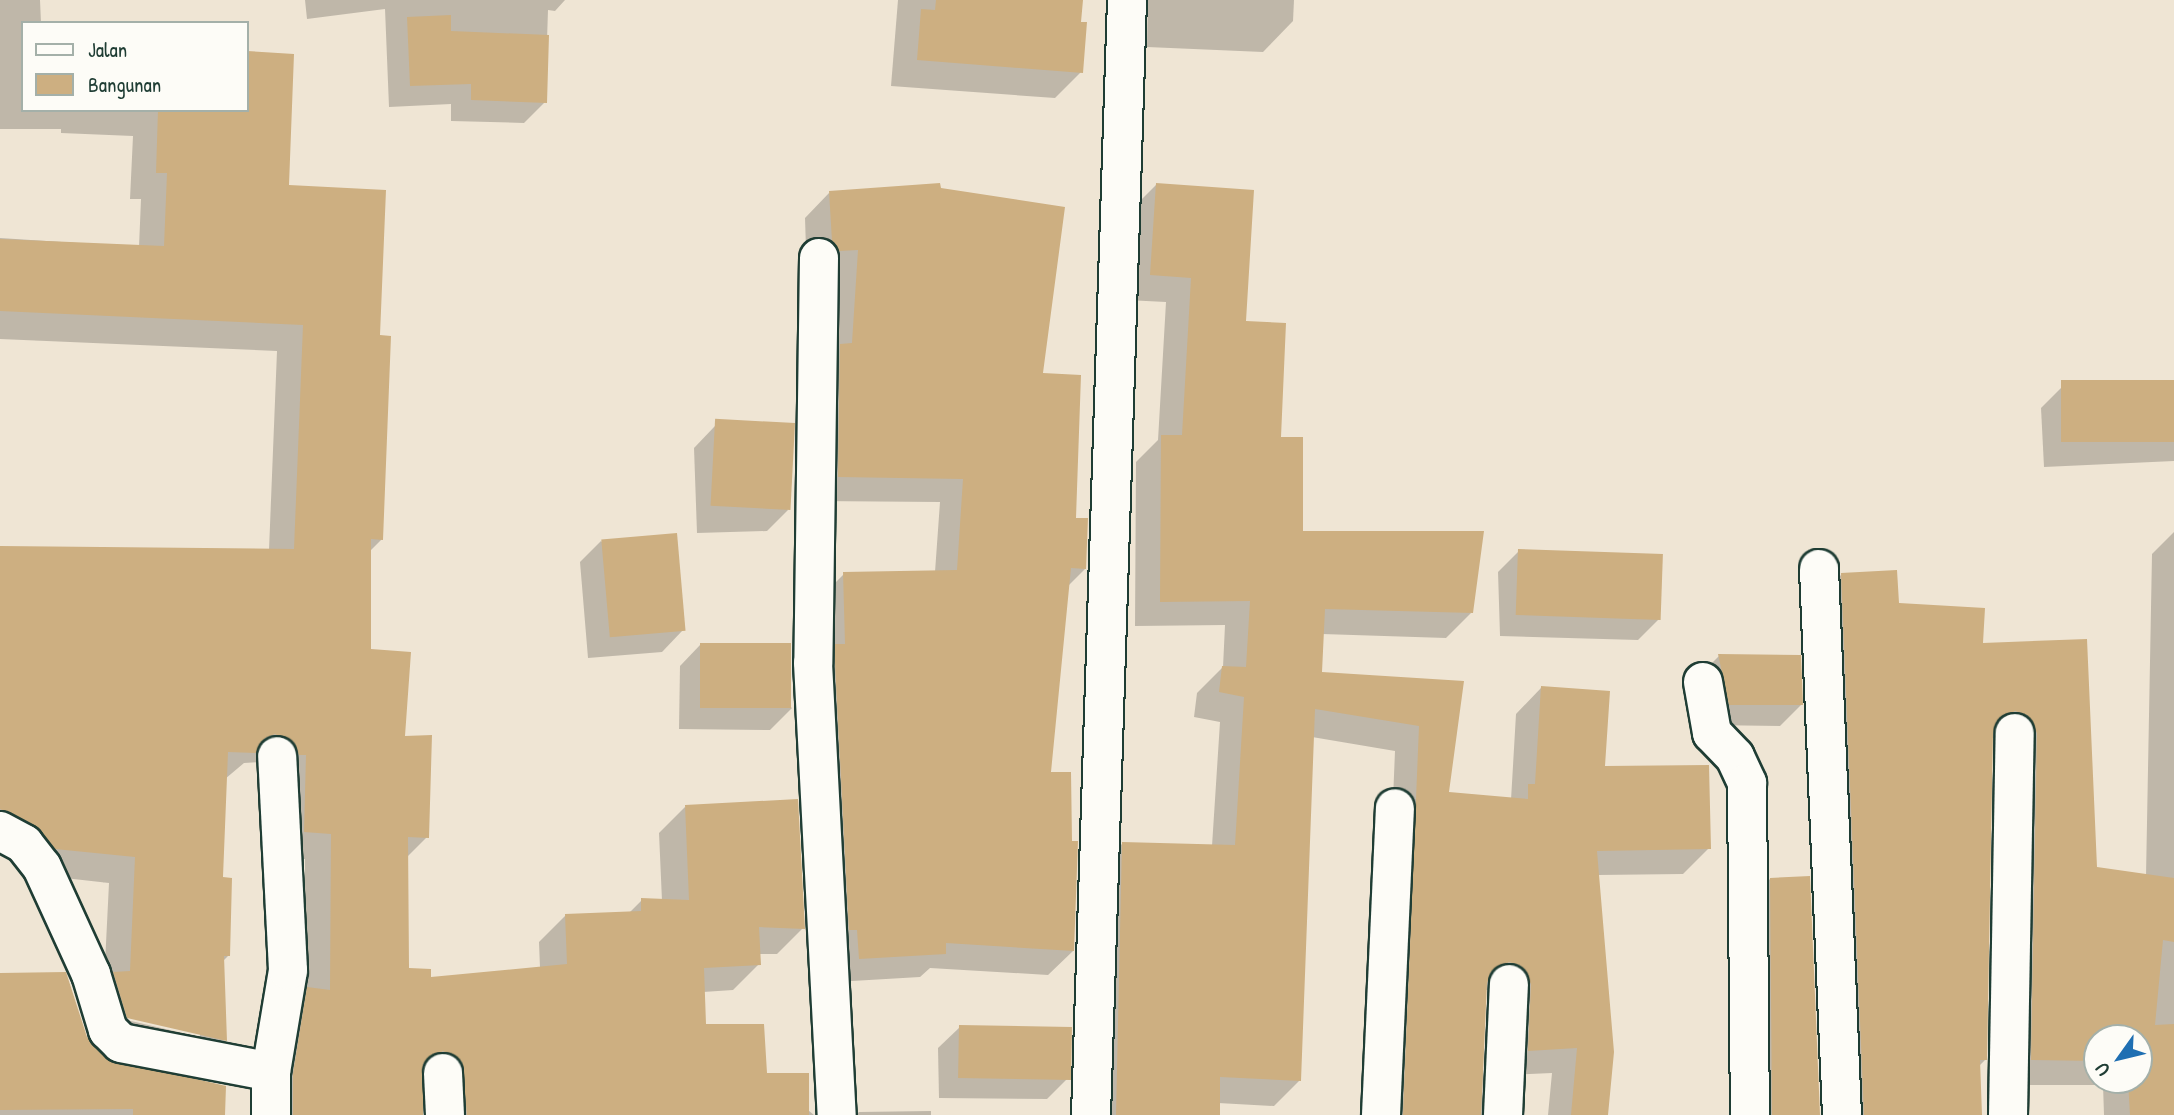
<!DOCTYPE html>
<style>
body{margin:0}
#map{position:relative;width:2174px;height:1115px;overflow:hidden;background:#efe5d4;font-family:"Patrick Hand",sans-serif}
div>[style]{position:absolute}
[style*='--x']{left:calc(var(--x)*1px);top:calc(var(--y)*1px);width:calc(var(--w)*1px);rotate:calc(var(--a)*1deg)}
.shadow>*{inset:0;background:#0003}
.building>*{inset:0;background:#cdaf81;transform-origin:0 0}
.roads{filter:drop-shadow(2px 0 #1f3d34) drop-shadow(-2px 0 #1f3d34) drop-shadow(0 2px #1f3d34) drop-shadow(0 -2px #1f3d34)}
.minor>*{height:38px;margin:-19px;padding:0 19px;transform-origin:19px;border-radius:19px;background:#fdfcf7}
span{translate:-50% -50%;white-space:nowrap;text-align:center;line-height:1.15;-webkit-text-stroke:5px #fdfcf7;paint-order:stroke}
.legend{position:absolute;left:21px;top:21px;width:228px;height:91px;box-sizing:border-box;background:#fdfcf7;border:2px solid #a4b0a9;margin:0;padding:9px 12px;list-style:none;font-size:21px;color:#1f3d34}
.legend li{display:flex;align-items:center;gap:14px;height:35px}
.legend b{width:35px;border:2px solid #a4b0a9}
.north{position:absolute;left:2083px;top:1024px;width:70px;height:70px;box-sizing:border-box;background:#fdfcf7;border:2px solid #a4b0a9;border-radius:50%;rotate:236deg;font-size:19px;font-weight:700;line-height:28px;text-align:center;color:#1f3d34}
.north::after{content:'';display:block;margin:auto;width:24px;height:32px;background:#1f6fb2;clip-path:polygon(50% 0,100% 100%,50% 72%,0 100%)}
</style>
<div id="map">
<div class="shadow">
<i style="clip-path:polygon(evenodd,0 0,40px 0,41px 23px,23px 23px,23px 110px,247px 110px,247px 53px,292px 55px,288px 187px,378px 337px,382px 539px,369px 552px,369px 650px,403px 738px,427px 837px,406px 858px,407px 970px,429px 979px,540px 968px,539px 942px,566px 915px,629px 913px,642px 900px,662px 901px,659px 833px,685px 807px,803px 928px,777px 954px,759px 954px,759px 964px,733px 990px,703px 992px,704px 1025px,814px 1115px,440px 1115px,435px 1087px,420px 1079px,421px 1115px,267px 1115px,281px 1016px,305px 993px,305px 859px,278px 858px,260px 762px,244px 763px,225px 779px,221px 879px,228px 956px,223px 961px,225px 1040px,199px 1067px,101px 1044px,109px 883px,29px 874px,0 847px,0 548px,269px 550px,277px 351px,0 339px,0 238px,139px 247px,141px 199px,130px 199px,133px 136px,61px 133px,61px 129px,0 129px,0 0,119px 1015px,200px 1033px,200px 1037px,118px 1018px,119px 1015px)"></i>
<i style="clip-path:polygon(305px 0,565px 0,555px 11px,548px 10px,545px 102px,524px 123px,451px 121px,451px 104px,389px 107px,385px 9px,307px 19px)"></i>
<i style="clip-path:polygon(898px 0,1081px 0,1081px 72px,1055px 98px,891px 86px)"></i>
<i style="clip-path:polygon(1148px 0,1294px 0,1293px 21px,1263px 52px,1147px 47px)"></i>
<i style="clip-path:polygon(1157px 184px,1245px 322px,1279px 438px,1301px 532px,1471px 613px,1446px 638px,1322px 634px,1320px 674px,1462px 683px,1447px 794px,1511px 800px,1516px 714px,1541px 688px,1603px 768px,1709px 848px,1683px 874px,1598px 875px,1606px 1115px,1548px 1115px,1552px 1073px,1503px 1075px,1495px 990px,1485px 990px,1482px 1115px,1380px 1115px,1395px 751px,1312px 737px,1299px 1081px,1274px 1106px,1218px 1103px,1218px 1115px,1093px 1115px,1097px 869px,1122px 844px,1212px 846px,1220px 722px,1194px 717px,1197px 693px,1223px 667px,1225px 625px,1135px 626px,1136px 462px,1158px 440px,1166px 302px,1126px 300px,1131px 210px)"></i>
<i style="clip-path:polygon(829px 193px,1041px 374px,1085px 569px,1068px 586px,1049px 774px,1073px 951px,1048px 975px,930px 968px,920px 977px,835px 982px,819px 599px,844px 574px,935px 572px,940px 502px,814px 501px,805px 218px)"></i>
<i style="clip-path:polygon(2174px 382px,2174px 461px,2044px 467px,2041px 408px,2062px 387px)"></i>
<i style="clip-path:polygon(715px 426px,788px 510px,767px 531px,697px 533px,694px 448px)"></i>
<i style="clip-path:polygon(evenodd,2174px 532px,2174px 1115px,2104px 1115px,2103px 1085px,2006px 1085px,2009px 747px,1991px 737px,1985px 1060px,1978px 1067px,1980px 1115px,1836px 1115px,1816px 600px,1842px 574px,1981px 645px,2085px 641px,2095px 869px,2146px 876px,2152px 554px,2174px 532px,2097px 1038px,2139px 1038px,2139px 1080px,2097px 1080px,2097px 1038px)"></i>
<i style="clip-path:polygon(601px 541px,683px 630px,662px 652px,588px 658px,580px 562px)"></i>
<i style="clip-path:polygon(1519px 551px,1659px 619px,1638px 640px,1500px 636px,1498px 572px)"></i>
<i style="clip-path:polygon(701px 644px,792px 708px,770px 730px,679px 729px,680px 666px)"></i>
<i style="clip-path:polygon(1719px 656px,1801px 705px,1780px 726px,1708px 725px,1698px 677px)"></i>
<i style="clip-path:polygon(1770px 879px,1818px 1115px,1744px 1115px,1745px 905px)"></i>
<i style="clip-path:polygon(0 975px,86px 1038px,105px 1060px,223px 1115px,0 1115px)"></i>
<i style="clip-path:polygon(960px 1027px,1069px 1077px,1047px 1099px,939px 1098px,938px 1048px)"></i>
<i style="clip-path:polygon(931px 1111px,931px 1115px,856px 1115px,859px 1112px)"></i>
</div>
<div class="building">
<i style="clip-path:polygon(936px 0,1083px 0,1081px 22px,1087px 22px,1083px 73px,917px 60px,921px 9px,935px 10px)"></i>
<i style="clip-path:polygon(451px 15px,451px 31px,549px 35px,547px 103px,471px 100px,471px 84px,410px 86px,407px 17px)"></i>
<i style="clip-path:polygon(247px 51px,294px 54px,289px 185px,386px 190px,380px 335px,391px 336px,383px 540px,371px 539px,371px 649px,411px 652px,405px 736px,432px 735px,429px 838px,408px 837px,409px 968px,431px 969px,431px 977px,567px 964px,565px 914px,641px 911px,641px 898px,689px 900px,685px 805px,798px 799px,805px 929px,759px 927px,761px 965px,704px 968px,706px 1024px,764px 1024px,767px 1073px,809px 1073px,809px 1115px,467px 1115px,462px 1062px,443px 1051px,423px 1064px,423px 1115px,293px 1115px,293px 1074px,307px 987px,330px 990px,331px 834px,304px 832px,306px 755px,299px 755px,295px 744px,275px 734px,265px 738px,256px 753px,228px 752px,223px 877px,232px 878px,230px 956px,224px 956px,227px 1041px,127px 1018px,113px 972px,130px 971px,135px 857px,55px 849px,34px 825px,0 809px,0 546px,294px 549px,303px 325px,0 311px,0 239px,164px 246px,167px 173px,156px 173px,158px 110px,247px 110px)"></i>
<i style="clip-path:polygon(940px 183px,941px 188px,1065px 207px,1043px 373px,1081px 375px,1076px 518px,1088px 518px,1086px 569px,1071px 568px,1051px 772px,1071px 772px,1072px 841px,1078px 841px,1074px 951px,946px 943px,946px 954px,859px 959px,857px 930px,849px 930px,835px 663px,835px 644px,845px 644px,843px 572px,957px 570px,963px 479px,838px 477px,840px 344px,852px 343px,858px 250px,839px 251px,832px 241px,829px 191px)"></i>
<i style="clip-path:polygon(1156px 183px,1254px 190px,1246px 321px,1286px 323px,1281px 437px,1303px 437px,1303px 531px,1484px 531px,1473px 613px,1325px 609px,1322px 672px,1464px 681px,1449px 792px,1528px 799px,1528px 784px,1535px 784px,1541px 686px,1610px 691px,1605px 766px,1709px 765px,1711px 849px,1597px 851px,1614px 1052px,1608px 1115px,1571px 1115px,1577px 1048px,1528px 1051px,1531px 984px,1521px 966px,1509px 962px,1491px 972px,1487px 983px,1481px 1115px,1403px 1115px,1419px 726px,1315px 709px,1301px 1081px,1220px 1077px,1220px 1115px,1116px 1115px,1122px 842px,1235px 845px,1244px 697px,1219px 692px,1222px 666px,1246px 667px,1250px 601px,1160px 602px,1161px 435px,1182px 435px,1191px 278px,1150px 275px)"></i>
<i style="left:2174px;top:380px;width:62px;height:113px;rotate:90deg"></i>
<i style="left:795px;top:423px;width:87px;height:80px;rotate:93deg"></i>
<i style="left:677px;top:533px;width:98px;height:76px;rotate:85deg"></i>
<i style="left:1518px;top:549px;width:145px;height:66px;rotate:2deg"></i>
<i style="clip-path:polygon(1897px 570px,1899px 603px,1985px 608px,1983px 643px,2087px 639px,2097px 867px,2174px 878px,2174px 942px,2163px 940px,2155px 1025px,2174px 1024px,2174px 1115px,2130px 1115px,2128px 1080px,2139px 1080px,2139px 1038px,2097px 1038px,2097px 1061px,2031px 1060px,2037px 733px,2027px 715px,2015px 711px,1997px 721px,1993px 733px,1987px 1060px,1980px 1060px,1982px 1115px,1864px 1115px,1841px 573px)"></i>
<i style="left:700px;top:643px;width:91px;height:65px"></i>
<i style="clip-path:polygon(1718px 654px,1801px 655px,1803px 705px,1729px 705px)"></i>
<i style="clip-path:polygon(1810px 876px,1820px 1115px,1772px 1115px,1770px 878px)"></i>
<i style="clip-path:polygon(66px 972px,87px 1037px,106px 1058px,226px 1086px,225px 1115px,133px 1115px,133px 1109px,0 1110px,0 973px)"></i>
<i style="left:959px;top:1025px;width:113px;height:53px;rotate:1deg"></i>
</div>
<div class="roads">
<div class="minor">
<i style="--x:819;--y:258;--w:405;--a:90.8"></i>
<i style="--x:813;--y:663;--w:453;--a:87"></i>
<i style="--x:1819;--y:569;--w:546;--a:87.59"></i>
<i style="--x:1703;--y:682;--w:52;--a:80"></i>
<i style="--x:1712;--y:733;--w:33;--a:46"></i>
<i style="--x:1735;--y:757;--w:29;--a:65"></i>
<i style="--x:1747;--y:783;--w:332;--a:89.5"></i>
<i style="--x:0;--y:831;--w:27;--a:28"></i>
<i style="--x:24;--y:844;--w:29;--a:52"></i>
<i style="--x:42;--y:867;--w:118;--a:65.4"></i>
<i style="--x:91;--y:974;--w:59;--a:73.1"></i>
<i style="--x:108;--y:1030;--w:18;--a:45"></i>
<i style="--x:121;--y:1043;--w:153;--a:10.9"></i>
<i style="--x:443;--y:1073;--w:42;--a:87.3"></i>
<i style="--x:271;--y:1115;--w:43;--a:-90"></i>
<i style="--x:271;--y:1072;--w:103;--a:-80.5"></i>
<i style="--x:288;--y:970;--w:214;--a:-92.9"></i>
<i style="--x:1091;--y:1115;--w:1116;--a:-88.15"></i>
<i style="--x:1381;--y:1115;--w:307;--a:-87.4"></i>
<i style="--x:1503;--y:1115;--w:131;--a:-87.4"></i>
<i style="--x:2008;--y:1115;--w:382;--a:-89"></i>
</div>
</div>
<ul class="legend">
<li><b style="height:9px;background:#fdfcf7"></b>Jalan</li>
<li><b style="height:19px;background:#cdaf81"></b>Bangunan</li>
</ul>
<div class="north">U</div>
</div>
